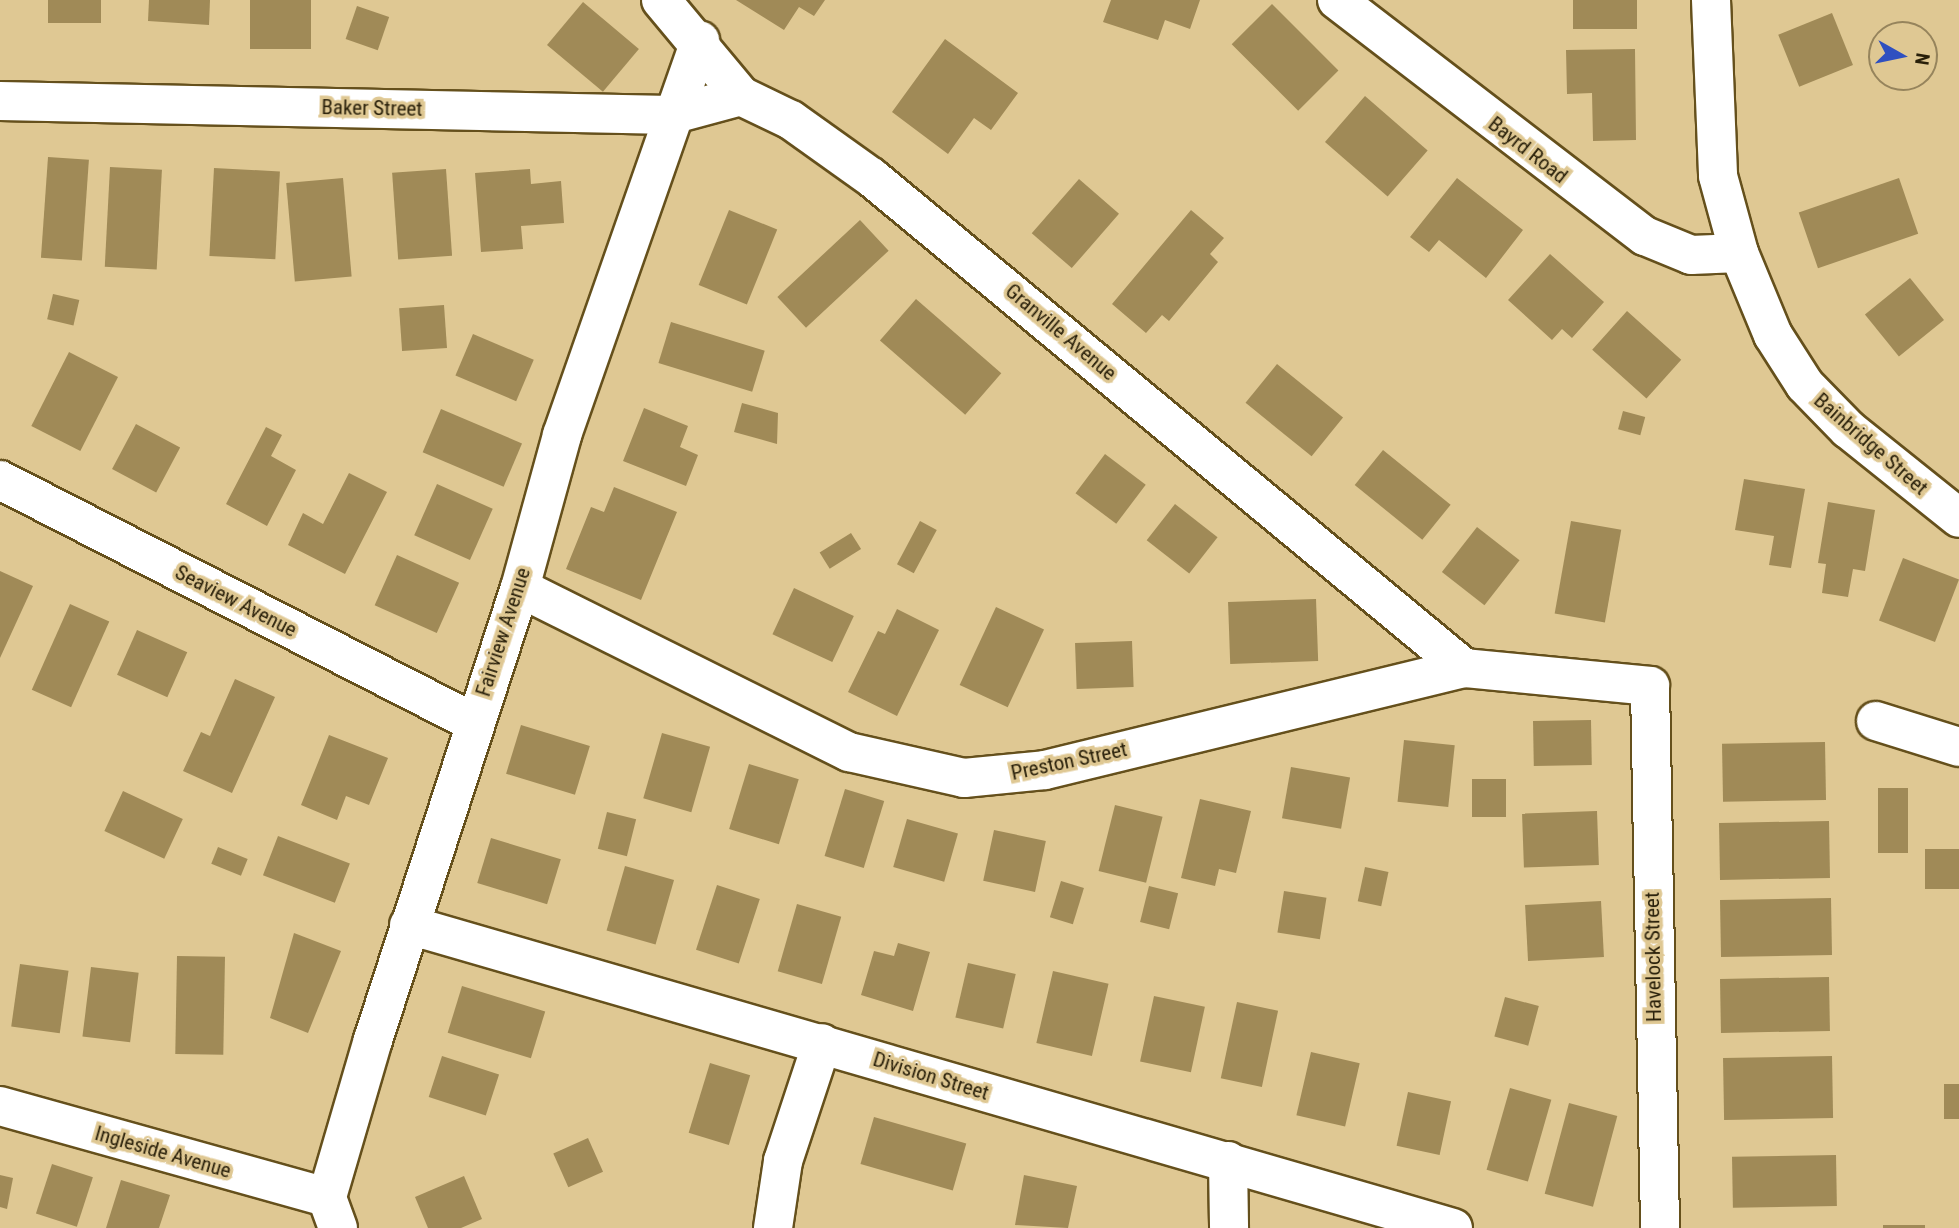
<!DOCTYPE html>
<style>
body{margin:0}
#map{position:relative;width:1959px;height:1228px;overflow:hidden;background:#dfc893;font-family:"Roboto Condensed",sans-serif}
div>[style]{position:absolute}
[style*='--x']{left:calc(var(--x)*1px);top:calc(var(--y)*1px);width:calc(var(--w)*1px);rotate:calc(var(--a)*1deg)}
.building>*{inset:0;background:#a08a57;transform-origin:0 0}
.roads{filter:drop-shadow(2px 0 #65501c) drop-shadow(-2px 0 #65501c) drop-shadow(0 2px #65501c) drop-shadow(0 -2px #65501c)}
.minor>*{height:38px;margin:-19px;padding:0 19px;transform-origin:19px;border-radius:19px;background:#fff}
.tertiary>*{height:38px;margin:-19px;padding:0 19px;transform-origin:19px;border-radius:19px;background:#fff}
span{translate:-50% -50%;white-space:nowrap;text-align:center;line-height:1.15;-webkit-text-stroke:7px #dfc893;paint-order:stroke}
.street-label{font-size:21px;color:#281f09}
.north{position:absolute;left:1868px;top:21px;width:70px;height:70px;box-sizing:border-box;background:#dfc893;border:2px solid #96845c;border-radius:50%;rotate:99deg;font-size:19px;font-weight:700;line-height:28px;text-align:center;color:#281f09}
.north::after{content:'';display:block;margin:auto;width:24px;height:32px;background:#2f50c0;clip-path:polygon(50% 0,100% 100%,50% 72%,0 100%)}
</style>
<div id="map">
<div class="building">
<i style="left:48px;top:0;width:53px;height:23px"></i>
<i style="clip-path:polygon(149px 0,210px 0,209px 25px,148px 21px)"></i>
<i style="left:250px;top:0;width:61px;height:49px"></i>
<i style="clip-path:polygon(736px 0,825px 0,814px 16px,799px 7px,784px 30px)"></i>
<i style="clip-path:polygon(1111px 0,1200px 0,1190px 29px,1165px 20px,1158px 40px,1103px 22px)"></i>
<i style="left:1573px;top:0;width:64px;height:29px"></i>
<i style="left:583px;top:2px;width:73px;height:56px;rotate:40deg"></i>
<i style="left:1272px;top:4px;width:94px;height:57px;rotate:45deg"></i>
<i style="left:357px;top:6px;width:34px;height:35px;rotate:19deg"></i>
<i style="left:1832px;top:13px;width:56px;height:58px;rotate:68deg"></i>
<i style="clip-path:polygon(945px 39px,1018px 93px,991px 130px,974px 118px,948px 154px,892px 112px)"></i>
<i style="clip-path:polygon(1635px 49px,1636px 140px,1593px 141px,1592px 93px,1567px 94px,1566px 50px)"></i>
<i style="left:1365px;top:96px;width:83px;height:61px;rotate:41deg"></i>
<i style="left:48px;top:157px;width:41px;height:101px;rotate:4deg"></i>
<i style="left:110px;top:167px;width:52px;height:100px;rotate:3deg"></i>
<i style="left:214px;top:168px;width:66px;height:88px;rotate:3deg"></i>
<i style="left:446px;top:169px;width:87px;height:54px;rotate:86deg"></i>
<i style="clip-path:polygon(530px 169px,531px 184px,561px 181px,564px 223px,521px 226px,523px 249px,481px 252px,475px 173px)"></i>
<i style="left:343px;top:178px;width:99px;height:57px;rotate:85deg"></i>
<i style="clip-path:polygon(1457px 178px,1523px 230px,1486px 278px,1439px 240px,1429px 252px,1410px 237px)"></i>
<i style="left:1899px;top:178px;width:59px;height:106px;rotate:71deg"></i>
<i style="left:1079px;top:179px;width:53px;height:72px;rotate:41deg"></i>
<i style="left:729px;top:210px;width:52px;height:81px;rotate:22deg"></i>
<i style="clip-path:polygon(1191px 210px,1224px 238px,1210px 254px,1218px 262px,1169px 321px,1162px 315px,1146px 333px,1112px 304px)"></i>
<i style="left:860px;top:220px;width:42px;height:113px;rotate:47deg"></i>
<i style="clip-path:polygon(1550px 254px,1604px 302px,1572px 338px,1562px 329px,1552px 340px,1508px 300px)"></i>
<i style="left:1910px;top:278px;width:54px;height:58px;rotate:51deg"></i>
<i style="left:53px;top:294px;width:27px;height:26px;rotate:13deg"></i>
<i style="left:916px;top:299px;width:113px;height:55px;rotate:41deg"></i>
<i style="left:444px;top:305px;width:43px;height:45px;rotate:86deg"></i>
<i style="left:1627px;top:311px;width:73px;height:52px;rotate:42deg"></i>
<i style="left:671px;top:322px;width:98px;height:43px;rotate:17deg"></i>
<i style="left:473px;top:334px;width:66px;height:45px;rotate:23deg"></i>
<i style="left:69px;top:352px;width:55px;height:83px;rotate:27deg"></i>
<i style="left:1277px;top:364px;width:85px;height:50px;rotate:39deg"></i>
<i style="clip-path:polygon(742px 403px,778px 413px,777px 444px,734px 432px)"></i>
<i style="clip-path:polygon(644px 408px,688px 426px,680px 447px,698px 455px,686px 486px,623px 461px)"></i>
<i style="left:441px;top:409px;width:88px;height:47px;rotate:23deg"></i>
<i style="left:1623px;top:411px;width:23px;height:19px;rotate:15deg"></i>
<i style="left:136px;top:424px;width:50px;height:51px;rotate:28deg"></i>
<i style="clip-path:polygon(266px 427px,282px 435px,271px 456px,296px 470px,267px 526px,226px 504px)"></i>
<i style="left:1383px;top:450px;width:87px;height:45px;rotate:39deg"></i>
<i style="left:1105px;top:454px;width:51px;height:49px;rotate:37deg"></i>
<i style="clip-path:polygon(349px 473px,387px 492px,345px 574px,288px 545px,303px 513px,323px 524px)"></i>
<i style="clip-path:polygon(1744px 479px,1805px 489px,1791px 568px,1769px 565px,1774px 536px,1735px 530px)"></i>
<i style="left:437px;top:484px;width:61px;height:56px;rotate:24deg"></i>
<i style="clip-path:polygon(614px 487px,677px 512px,641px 600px,566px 569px,591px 507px,604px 512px)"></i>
<i style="clip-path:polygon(1828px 502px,1875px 510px,1865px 571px,1853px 569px,1848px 597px,1822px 593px,1826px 564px,1818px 563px)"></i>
<i style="left:1175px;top:504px;width:54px;height:46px;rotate:38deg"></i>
<i style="left:920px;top:521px;width:19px;height:49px;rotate:28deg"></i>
<i style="left:1571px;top:521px;width:51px;height:94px;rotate:10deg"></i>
<i style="left:1477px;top:527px;width:54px;height:57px;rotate:38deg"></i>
<i style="left:851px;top:533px;width:19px;height:37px;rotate:58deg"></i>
<i style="left:397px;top:555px;width:68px;height:55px;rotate:24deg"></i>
<i style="left:1903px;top:558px;width:60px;height:67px;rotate:21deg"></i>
<i style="clip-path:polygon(0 571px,33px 586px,0 658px)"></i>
<i style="left:794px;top:588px;width:66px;height:51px;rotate:25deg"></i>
<i style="left:1316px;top:599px;width:62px;height:88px;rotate:88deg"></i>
<i style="left:70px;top:604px;width:43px;height:94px;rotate:24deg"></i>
<i style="left:996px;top:607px;width:53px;height:86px;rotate:25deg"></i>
<i style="clip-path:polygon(897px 609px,939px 630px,897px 716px,848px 692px,878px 631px,885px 634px)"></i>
<i style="left:137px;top:630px;width:55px;height:49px;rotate:24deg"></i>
<i style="left:1132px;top:641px;width:46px;height:57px;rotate:88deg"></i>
<i style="clip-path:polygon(235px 679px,275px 697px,232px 793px,183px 771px,201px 732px,210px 736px)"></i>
<i style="left:1591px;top:720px;width:45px;height:58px;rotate:89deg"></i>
<i style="left:521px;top:725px;width:72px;height:51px;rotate:17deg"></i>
<i style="left:662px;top:733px;width:50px;height:68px;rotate:16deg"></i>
<i style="clip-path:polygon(329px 735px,388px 758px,369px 805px,346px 796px,337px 820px,301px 805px)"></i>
<i style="left:1404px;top:740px;width:51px;height:62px;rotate:6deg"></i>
<i style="left:1825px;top:742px;width:58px;height:103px;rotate:89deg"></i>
<i style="left:749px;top:764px;width:52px;height:68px;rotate:17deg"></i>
<i style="left:1291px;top:767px;width:60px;height:52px;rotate:10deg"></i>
<i style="left:1472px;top:779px;width:34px;height:38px"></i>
<i style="left:1878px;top:788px;width:30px;height:65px"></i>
<i style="left:845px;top:789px;width:41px;height:70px;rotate:17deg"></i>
<i style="left:123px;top:791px;width:66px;height:44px;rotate:25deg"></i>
<i style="clip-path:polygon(1200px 799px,1251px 811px,1236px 873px,1219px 869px,1215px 886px,1181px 878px)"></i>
<i style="left:1115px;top:805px;width:49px;height:68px;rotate:14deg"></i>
<i style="left:1597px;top:811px;width:54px;height:75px;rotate:88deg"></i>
<i style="left:607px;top:812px;width:30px;height:38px;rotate:14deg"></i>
<i style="left:907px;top:819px;width:53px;height:50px;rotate:16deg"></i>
<i style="left:1829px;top:821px;width:57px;height:110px;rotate:89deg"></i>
<i style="left:994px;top:830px;width:53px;height:52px;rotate:12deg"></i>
<i style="left:278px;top:836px;width:77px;height:42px;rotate:21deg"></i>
<i style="left:491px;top:838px;width:73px;height:47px;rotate:17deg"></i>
<i style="left:218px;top:847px;width:32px;height:18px;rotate:22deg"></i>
<i style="left:1959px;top:849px;width:40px;height:34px;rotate:90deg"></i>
<i style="left:625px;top:866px;width:51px;height:67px;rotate:16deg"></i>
<i style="left:1365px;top:867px;width:24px;height:35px;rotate:12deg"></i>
<i style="left:1061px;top:881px;width:24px;height:38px;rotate:17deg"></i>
<i style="left:717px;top:885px;width:45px;height:68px;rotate:18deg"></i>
<i style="left:1149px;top:886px;width:30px;height:37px;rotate:14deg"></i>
<i style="left:1284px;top:891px;width:43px;height:42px;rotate:9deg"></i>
<i style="left:1831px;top:898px;width:57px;height:111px;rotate:89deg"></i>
<i style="left:1601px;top:901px;width:56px;height:76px;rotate:87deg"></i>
<i style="left:797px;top:904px;width:46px;height:70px;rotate:16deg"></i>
<i style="clip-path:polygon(294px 933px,341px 951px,308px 1033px,270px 1018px)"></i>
<i style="clip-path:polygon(898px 943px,930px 952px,913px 1011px,861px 995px,874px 951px,894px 956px)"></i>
<i style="left:177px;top:956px;width:48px;height:98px;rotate:1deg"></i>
<i style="left:968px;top:963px;width:49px;height:56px;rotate:13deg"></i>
<i style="left:20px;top:964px;width:49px;height:63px;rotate:8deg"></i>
<i style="left:91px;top:967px;width:48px;height:70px;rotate:7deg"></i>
<i style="left:1053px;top:971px;width:57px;height:74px;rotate:13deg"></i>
<i style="left:1829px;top:977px;width:54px;height:109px;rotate:89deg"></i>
<i style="left:462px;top:986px;width:87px;height:49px;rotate:17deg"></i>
<i style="left:1154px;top:996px;width:52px;height:67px;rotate:12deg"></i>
<i style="left:1505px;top:997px;width:35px;height:41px;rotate:15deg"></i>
<i style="left:1237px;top:1002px;width:42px;height:78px;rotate:12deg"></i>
<i style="left:1311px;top:1052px;width:50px;height:65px;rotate:13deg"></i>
<i style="left:442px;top:1056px;width:60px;height:43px;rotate:18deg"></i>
<i style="left:1832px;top:1056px;width:62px;height:109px;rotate:89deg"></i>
<i style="left:710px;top:1063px;width:42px;height:73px;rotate:17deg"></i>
<i style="left:1959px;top:1084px;width:35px;height:15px;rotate:90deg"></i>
<i style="left:1510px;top:1088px;width:43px;height:85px;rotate:16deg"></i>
<i style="left:1408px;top:1092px;width:44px;height:55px;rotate:12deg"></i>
<i style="left:1569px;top:1103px;width:50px;height:94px;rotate:15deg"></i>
<i style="left:874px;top:1117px;width:96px;height:49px;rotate:16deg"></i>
<i style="left:588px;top:1138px;width:37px;height:38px;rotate:66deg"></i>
<i style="left:1836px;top:1155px;width:51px;height:104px;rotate:89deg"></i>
<i style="left:52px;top:1164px;width:43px;height:52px;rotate:18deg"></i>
<i style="clip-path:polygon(0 1175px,13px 1178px,7px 1209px,0 1207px)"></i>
<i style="clip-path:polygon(1024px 1175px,1077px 1186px,1068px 1228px,1015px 1225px)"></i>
<i style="clip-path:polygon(464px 1176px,482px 1219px,461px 1228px,428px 1228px,415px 1197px)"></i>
<i style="clip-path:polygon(121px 1180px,170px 1195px,159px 1228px,106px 1228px)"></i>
<i style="left:1883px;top:1225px;width:42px;height:3px"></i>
</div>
<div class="roads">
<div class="minor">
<i style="--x:661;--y:0;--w:125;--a:50.2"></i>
<i style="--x:741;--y:96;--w:55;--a:25.6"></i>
<i style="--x:791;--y:120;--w:98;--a:35.5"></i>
<i style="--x:871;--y:177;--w:770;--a:39.62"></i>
<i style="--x:1337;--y:0;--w:388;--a:37.5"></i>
<i style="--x:1645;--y:236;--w:50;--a:22.4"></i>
<i style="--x:1691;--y:255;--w:48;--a:-2.4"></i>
<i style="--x:0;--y:101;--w:671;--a:1.2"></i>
<i style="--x:671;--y:115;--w:73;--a:-15.2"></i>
<i style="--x:0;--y:480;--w:531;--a:27.1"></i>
<i style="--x:520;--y:588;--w:368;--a:26.5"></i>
<i style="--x:849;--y:752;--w:118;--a:12.7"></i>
<i style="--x:964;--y:778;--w:81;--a:-5.6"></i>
<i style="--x:1045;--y:770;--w:431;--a:-13.7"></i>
<i style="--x:1464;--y:668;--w:187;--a:5.5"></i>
<i style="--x:1650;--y:686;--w:542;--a:88.94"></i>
<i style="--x:1876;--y:721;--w:87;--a:17.4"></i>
<i style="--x:409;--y:925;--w:1087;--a:16.18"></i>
<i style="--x:0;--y:1106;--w:339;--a:15.6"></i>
<i style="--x:1228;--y:1161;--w:67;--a:89.1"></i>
<i style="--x:338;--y:1228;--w:33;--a:-110"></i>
<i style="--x:327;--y:1197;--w:164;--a:-73.7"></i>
<i style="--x:373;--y:1040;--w:475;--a:-72"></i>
<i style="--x:520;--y:588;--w:159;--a:-74.6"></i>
<i style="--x:562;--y:435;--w:418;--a:-70.7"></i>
<i style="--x:773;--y:1228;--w:68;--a:-81.5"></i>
<i style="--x:783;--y:1161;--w:124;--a:-71.7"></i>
</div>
<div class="tertiary">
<i style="--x:1711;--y:0;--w:176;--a:87.7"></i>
<i style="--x:1718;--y:176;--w:80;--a:74.7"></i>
<i style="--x:1739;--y:253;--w:89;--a:67.5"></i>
<i style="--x:1773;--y:335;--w:59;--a:57.4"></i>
<i style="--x:1805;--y:385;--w:62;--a:45.7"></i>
<i style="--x:1848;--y:429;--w:142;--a:38.7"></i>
</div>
</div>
<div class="street-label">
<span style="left:372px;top:108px;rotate:1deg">Baker Street</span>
<span style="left:1528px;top:150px;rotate:38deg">Bayrd Road</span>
<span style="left:1061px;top:332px;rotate:40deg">Granville Avenue</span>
<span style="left:1871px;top:444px;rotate:41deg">Bainbridge Street</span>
<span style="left:236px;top:601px;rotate:27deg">Seaview Avenue</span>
<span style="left:503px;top:632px;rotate:-72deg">Fairview Avenue</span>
<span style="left:1069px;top:761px;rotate:-12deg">Preston Street</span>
<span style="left:1653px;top:957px;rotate:-91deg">Havelock Street</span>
<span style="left:931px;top:1076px;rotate:17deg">Division Street</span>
<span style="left:163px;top:1152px;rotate:16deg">Ingleside Avenue</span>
</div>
<div class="north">N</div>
</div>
